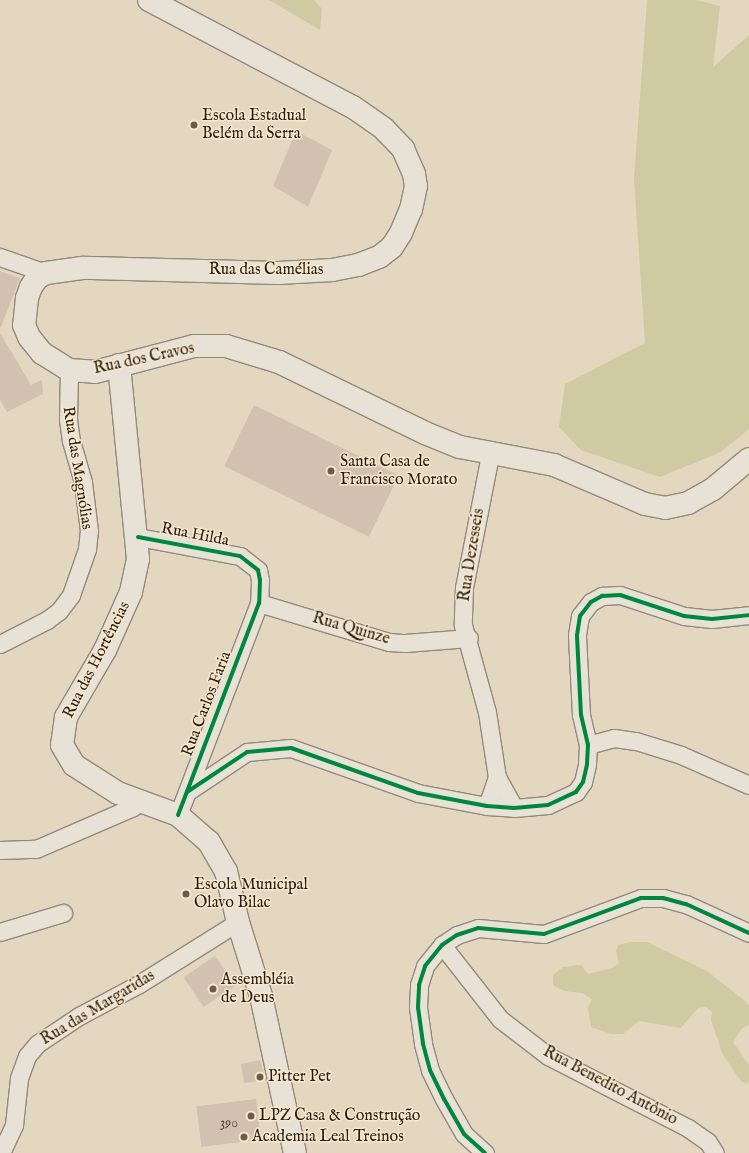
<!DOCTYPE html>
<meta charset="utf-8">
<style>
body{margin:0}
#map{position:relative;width:749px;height:1153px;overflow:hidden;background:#e4d7bf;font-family:"IM FELL English",serif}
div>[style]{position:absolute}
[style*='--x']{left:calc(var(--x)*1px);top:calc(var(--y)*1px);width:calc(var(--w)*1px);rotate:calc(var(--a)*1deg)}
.green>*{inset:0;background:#cfcaa2}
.building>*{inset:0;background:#d2c1b1;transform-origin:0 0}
.roads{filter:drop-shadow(1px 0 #93897b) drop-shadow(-1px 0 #93897b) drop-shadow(0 1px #93897b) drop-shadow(0 -1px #93897b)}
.minor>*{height:17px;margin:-8.5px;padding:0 8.5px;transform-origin:8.5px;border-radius:8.5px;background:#e8e2d6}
.secondary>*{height:22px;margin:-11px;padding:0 11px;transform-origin:11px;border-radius:11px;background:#e8e2d6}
.cycleway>*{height:4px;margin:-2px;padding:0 2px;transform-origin:2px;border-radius:2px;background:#00873e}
.dots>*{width:11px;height:11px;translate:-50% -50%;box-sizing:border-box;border:2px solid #f7e8cc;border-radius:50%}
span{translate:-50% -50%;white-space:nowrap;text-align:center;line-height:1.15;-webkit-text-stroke:3px #f7e8cc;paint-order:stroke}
.number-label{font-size:14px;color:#52443a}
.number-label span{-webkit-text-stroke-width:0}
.poi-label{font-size:16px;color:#271b13}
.left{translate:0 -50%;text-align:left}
.street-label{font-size:16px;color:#271b13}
</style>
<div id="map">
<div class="green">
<i style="clip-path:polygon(269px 0,314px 0,322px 9px,320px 30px)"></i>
<i style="clip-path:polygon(647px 0,696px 0,720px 6px,713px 67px,749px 35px,749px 429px,721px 452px,660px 477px,581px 450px,559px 427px,565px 384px,645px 343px,634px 179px)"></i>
<i style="clip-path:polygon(631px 942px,647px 942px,707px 971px,745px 1001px,749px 1006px,749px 1025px,742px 1028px,733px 1042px,749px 1065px,749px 1081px,746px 1084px,741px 1081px,723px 1055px,711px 1020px,712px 1012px,706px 1007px,698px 1008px,681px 1028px,639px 1021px,623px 1034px,611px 1034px,591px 1027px,588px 1008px,592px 999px,582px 993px,564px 991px,553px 985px,553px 975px,563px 967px,581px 965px,588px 974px,612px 968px,619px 963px,616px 951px,618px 945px)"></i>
</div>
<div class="building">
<i style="clip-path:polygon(296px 131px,332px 150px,308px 207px,273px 186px)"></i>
<i style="clip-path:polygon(0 271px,20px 278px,1px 327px,0 327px)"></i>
<i style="clip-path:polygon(0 333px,31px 385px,42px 380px,43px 394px,7px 412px,0 400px)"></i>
<i style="left:254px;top:405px;width:161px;height:68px;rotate:26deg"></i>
<i style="left:215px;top:956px;width:36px;height:38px;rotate:56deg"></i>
<i style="clip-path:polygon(260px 1060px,266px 1080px,244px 1083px,241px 1064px)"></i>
<i style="left:256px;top:1099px;width:41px;height:60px;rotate:83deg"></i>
</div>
<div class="roads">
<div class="minor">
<i style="--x:0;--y:257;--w:49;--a:19.2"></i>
<i style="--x:491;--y:450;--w:141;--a:101.1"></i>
<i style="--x:464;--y:588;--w:37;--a:92"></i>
<i style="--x:463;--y:625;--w:90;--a:74.6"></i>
<i style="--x:487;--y:712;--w:66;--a:81.3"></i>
<i style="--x:138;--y:537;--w:104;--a:10.6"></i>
<i style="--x:240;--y:556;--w:23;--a:38"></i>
<i style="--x:258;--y:570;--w:10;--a:79"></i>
<i style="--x:260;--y:580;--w:23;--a:92"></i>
<i style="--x:259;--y:603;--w:227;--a:110.9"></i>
<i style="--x:259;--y:603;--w:136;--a:16.7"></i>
<i style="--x:389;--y:642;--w:16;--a:4"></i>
<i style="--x:405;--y:643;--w:64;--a:-4.5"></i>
<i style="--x:0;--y:644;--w:53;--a:-27.1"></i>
<i style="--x:47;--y:620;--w:15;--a:-37"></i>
<i style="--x:59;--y:611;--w:20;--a:-53"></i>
<i style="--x:71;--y:595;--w:49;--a:-70.8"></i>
<i style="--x:87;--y:549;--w:18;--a:-84"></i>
<i style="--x:89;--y:531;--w:49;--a:-97"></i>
<i style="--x:83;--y:482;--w:43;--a:-106.3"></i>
<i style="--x:71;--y:441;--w:22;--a:-98"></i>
<i style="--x:68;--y:419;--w:49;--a:-88.8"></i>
<i style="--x:588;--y:745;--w:27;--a:-15"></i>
<i style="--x:614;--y:738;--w:22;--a:8"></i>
<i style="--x:636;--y:741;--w:47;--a:17.3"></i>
<i style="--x:681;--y:755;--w:74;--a:23.8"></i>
<i style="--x:187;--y:792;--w:72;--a:-33.7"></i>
<i style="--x:247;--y:752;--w:44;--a:-5.2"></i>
<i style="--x:291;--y:748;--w:135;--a:19.5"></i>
<i style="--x:418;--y:793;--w:70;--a:10.7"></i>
<i style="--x:487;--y:806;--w:27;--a:4"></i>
<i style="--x:514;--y:808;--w:34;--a:-5"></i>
<i style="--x:548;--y:805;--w:31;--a:-25"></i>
<i style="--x:576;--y:792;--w:12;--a:-55"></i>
<i style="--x:583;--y:782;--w:18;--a:-77"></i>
<i style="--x:587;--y:764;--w:19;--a:-87"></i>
<i style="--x:588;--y:745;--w:31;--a:-103"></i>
<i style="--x:581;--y:715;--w:80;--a:-92.9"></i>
<i style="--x:577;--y:635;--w:19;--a:-81"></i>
<i style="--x:580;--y:616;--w:18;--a:-52"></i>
<i style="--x:591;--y:602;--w:13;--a:-29"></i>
<i style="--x:602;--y:596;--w:18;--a:-3"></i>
<i style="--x:620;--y:595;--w:67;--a:18.2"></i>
<i style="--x:684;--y:616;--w:28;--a:6"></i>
<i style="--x:712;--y:619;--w:37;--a:-6"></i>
<i style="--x:487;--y:806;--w:31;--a:-71"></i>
<i style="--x:497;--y:777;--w:35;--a:61"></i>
<i style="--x:0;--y:850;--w:36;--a:-2"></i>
<i style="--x:36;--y:849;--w:106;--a:-23.4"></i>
<i style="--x:133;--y:807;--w:11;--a:-41"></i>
<i style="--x:0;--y:932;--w:66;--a:-16.8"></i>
<i style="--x:442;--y:945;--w:94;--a:51.9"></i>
<i style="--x:500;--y:1019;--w:61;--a:37.6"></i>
<i style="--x:548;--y:1056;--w:157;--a:27.2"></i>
<i style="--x:688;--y:1128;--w:24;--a:35"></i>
<i style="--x:708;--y:1142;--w:13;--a:58"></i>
<i style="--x:1;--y:1153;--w:31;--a:-65"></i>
<i style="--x:14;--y:1125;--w:47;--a:-83.9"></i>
<i style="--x:19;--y:1078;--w:23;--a:-70"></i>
<i style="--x:27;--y:1056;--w:16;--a:-50"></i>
<i style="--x:37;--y:1044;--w:50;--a:-33.7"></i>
<i style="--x:79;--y:1016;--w:68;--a:-28.1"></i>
<i style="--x:139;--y:984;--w:117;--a:-32.1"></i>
<i style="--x:485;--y:1153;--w:28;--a:-138"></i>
<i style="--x:464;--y:1134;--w:40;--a:-119.7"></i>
<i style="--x:444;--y:1099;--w:32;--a:-116"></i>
<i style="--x:430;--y:1070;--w:28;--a:-105"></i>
<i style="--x:423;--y:1043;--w:36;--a:-98"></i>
<i style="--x:418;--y:1007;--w:22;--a:-87"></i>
<i style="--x:419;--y:985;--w:20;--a:-72"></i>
<i style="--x:425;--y:966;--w:27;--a:-51"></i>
<i style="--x:442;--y:945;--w:18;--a:-34"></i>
<i style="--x:457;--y:935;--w:22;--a:-18"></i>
<i style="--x:478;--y:928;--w:66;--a:5.2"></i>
<i style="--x:544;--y:934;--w:103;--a:-20.4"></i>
<i style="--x:641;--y:898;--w:22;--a:0"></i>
<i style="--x:663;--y:898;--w:24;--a:15"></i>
<i style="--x:686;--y:904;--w:69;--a:24.7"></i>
</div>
<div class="secondary">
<i style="--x:149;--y:0;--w:230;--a:27.7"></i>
<i style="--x:353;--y:107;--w:38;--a:35"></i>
<i style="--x:384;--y:129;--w:28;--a:46"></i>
<i style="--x:403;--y:149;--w:27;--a:66"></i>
<i style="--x:414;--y:174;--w:12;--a:81"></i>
<i style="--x:416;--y:186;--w:24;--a:102"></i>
<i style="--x:411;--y:209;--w:26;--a:113"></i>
<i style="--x:401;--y:233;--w:17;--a:123"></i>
<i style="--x:392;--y:247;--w:16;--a:142"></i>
<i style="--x:379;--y:257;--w:22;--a:159"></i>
<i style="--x:358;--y:265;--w:25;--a:169"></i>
<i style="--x:333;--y:270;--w:55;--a:176.9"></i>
<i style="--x:278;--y:273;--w:196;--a:-178.5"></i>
<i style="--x:82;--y:268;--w:36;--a:172"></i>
<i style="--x:46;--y:273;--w:10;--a:151"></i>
<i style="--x:37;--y:278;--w:11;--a:124"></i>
<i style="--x:31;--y:287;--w:12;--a:110"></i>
<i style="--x:27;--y:298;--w:27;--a:96"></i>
<i style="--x:24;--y:325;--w:13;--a:67"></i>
<i style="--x:29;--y:337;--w:21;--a:51"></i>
<i style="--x:42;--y:353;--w:32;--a:32"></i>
<i style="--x:69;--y:370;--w:26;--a:4"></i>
<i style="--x:95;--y:372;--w:102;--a:-14.7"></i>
<i style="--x:194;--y:346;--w:32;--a:0"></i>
<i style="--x:226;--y:346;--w:55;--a:16.8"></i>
<i style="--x:279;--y:362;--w:162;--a:25.9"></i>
<i style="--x:425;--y:433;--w:38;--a:22"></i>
<i style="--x:460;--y:447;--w:96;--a:10.8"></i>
<i style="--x:554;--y:465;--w:99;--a:23.2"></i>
<i style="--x:645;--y:504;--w:20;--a:11"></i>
<i style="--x:665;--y:508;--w:24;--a:-12"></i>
<i style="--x:688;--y:503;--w:29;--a:-29"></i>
<i style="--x:713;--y:489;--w:47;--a:-39.8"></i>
<i style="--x:119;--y:365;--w:195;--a:84.4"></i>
<i style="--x:138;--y:559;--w:34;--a:102"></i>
<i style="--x:131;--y:592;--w:64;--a:114.1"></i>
<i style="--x:105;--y:650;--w:78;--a:120.2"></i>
<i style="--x:66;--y:717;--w:28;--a:98"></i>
<i style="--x:62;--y:745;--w:23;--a:59"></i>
<i style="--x:74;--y:765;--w:52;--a:32.5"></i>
<i style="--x:118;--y:793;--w:64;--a:20.1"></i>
<i style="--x:178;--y:815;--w:41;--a:41.1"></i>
<i style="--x:209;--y:842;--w:34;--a:60"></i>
<i style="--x:226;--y:871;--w:52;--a:76.8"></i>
<i style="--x:238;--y:922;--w:77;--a:72.7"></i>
<i style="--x:261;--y:996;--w:161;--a:77.8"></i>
</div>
</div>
<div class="cycleway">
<i style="--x:138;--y:537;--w:104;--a:10.6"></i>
<i style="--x:240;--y:556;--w:23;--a:38"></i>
<i style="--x:258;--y:570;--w:10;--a:79"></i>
<i style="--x:260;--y:580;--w:23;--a:92"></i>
<i style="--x:259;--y:603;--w:227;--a:110.9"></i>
<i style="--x:187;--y:792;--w:72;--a:-33.7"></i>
<i style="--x:247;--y:752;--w:44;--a:-5.2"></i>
<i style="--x:291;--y:748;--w:135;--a:19.5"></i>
<i style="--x:418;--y:793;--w:70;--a:10.7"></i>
<i style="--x:487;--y:806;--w:27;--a:4"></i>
<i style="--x:514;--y:808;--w:34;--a:-5"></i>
<i style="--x:548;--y:805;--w:31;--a:-25"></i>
<i style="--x:576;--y:792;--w:12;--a:-55"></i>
<i style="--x:583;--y:782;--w:18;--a:-77"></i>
<i style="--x:587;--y:764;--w:19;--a:-87"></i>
<i style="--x:588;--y:745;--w:31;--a:-103"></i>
<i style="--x:581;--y:715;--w:80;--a:-92.9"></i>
<i style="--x:577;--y:635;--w:19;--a:-81"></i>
<i style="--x:580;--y:616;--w:18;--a:-52"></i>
<i style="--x:591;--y:602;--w:13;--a:-29"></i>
<i style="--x:602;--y:596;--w:18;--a:-3"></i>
<i style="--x:620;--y:595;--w:67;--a:18.2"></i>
<i style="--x:684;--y:616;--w:28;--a:6"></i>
<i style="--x:712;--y:619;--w:37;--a:-6"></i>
<i style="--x:485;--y:1153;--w:28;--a:-138"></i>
<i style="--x:464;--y:1134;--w:40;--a:-119.7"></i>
<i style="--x:444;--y:1099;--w:32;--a:-116"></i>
<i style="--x:430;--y:1070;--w:28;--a:-105"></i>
<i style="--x:423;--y:1043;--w:36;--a:-98"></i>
<i style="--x:418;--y:1007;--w:22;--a:-87"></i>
<i style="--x:419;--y:985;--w:20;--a:-72"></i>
<i style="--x:425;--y:966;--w:27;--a:-51"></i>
<i style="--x:442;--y:945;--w:18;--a:-34"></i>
<i style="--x:457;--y:935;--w:22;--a:-18"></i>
<i style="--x:478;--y:928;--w:66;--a:5.2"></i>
<i style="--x:544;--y:934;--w:103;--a:-20.4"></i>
<i style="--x:641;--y:898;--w:22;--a:0"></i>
<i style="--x:663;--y:898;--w:24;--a:15"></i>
<i style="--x:686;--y:904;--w:69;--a:24.7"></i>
</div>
<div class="dots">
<i style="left:194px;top:125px;background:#695d4f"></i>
<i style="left:331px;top:471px;background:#695d4f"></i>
<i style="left:186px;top:894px;background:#695d4f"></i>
<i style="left:213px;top:989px;background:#695d4f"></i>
<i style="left:260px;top:1077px;background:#695d4f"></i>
<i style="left:251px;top:1116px;background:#695d4f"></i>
<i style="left:244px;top:1137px;background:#695d4f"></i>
</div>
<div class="number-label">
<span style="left:229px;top:1123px">390</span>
</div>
<div class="poi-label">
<span class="left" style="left:202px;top:125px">Escola Estadual<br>Belém da Serra</span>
<span class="left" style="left:340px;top:471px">Santa Casa de<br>Francisco Morato</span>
<span class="left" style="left:194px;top:894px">Escola Municipal<br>Olavo Bilac</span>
<span class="left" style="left:221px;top:989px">Assembléia<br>de Deus</span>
<span class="left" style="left:268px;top:1077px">Pitter Pet</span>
<span class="left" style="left:259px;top:1116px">LPZ Casa &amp; Construção</span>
<span class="left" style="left:252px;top:1137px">Academia Leal Treinos</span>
</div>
<div class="street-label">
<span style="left:266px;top:270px">Rua das Camélias</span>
<span style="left:144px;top:359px;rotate:-12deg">Rua dos Cravos</span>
<span style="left:77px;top:468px;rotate:81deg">Rua das Magnólias</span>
<span style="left:195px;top:535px;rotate:11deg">Rua Hilda</span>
<span style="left:472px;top:555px;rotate:-81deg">Rua Dezesseis</span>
<span style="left:351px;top:629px;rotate:16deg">Rua Quinze</span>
<span style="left:97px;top:660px;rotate:-63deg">Rua das Hortências</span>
<span style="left:207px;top:704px;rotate:-69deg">Rua Carlos Faria</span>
<span style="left:98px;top:1008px;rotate:-31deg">Rua das Margaridas</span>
<span style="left:610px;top:1086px;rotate:28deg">Rua Benedito Antônio</span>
</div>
</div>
